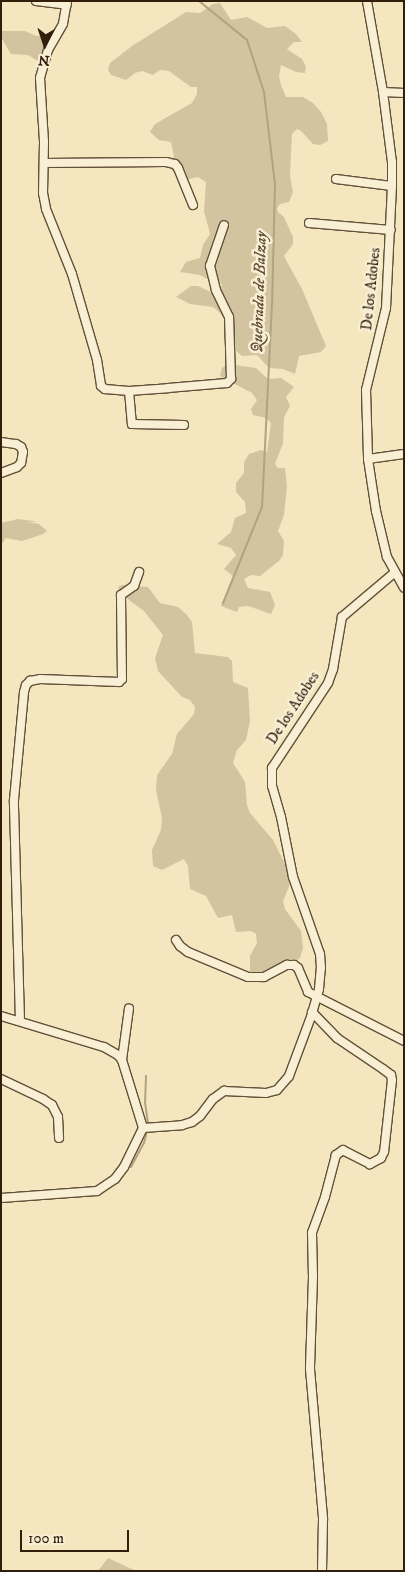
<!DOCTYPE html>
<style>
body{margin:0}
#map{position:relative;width:405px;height:1572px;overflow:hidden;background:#f4e6be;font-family:"IM FELL DW Pica",serif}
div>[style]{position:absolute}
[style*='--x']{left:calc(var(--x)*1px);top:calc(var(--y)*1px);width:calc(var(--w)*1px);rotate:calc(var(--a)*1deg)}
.green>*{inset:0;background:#d3c4a0}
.stream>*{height:2px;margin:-1px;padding:0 1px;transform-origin:1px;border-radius:1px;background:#b2a281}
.roads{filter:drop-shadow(1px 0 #625038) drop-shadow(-1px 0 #625038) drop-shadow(0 1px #625038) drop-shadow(0 -1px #625038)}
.minor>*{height:8px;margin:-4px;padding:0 4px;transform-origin:4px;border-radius:4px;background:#f8efd5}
span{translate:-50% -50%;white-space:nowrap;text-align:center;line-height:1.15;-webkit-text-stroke:5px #f8efd5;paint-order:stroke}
.street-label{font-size:15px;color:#321e0b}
.water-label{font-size:16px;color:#5f4c34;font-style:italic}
.frame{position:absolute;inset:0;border:2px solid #321e0b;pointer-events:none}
.north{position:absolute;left:20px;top:20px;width:50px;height:50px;-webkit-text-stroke:4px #f8efd5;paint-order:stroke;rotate:184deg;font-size:14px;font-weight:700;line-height:20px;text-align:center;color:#321e0b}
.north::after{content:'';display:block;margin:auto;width:18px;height:22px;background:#321e0b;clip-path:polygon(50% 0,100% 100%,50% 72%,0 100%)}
.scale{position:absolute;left:20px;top:1530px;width:109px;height:22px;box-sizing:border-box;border:2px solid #321e0b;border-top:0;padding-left:6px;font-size:15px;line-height:18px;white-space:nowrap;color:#321e0b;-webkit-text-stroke:4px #f8efd5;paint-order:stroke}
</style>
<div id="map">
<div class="green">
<i style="clip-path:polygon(220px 3px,231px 20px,247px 17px,267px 28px,285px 26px,296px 34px,302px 42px,294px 42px,287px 49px,302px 59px,306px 67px,305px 73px,296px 72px,281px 65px,279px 76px,281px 85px,286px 97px,303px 97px,313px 103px,321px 112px,327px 124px,328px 141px,320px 145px,313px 144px,301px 131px,297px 129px,292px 134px,290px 176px,293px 192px,289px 202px,280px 204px,277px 208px,278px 212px,284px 217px,293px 237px,293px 244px,284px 256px,286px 260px,302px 289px,326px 346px,321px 352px,299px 356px,295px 374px,283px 369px,269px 368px,257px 355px,242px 356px,232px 347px,225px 320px,220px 313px,213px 307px,190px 304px,176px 297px,191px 286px,198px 286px,215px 294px,222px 286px,220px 281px,213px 282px,200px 275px,180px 272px,186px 262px,200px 258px,203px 245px,210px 234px,204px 211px,206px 182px,198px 177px,185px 180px,169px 168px,174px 156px,171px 142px,159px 140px,150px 132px,155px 124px,192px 103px,197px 94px,197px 87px,191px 87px,169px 71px,160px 70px,153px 75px,142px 71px,135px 73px,126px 80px,111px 75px,108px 70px,110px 63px,132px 46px,186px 12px,200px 13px,213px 4px)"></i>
<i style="clip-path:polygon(1px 31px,25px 31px,36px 36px,53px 35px,41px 63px,28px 55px,11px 54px,1px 37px)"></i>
<i style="clip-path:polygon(228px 364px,256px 368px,268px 379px,281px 378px,294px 387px,286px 397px,290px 406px,284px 417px,283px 443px,275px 464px,278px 468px,285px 468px,287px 487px,284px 515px,278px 531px,284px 541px,283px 555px,279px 561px,260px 576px,251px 575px,244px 579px,248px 588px,270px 592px,275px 605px,271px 614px,248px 606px,239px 607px,237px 612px,221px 606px,233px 576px,224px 569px,236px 555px,231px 548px,217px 544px,231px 532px,235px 518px,246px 513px,245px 502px,236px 492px,236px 483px,244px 473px,244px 462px,249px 454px,261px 450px,267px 452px,271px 423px,266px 418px,253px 415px,251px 409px,257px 400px,252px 393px,220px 376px,222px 368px)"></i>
<i style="clip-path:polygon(18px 519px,33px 521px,36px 522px,27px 522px,39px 524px,47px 531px,43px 534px,22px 541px,6px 538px,1px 545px,1px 523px)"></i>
<i style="clip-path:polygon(123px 585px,148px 587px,160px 603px,178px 607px,187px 615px,192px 622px,195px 653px,228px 657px,232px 661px,233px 682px,248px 688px,250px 721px,246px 740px,237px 750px,233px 763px,245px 782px,247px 805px,250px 813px,273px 840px,288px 870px,290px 884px,283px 901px,285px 909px,301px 931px,303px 948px,300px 958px,292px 965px,262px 983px,251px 980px,250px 972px,250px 956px,257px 943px,256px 934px,251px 931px,236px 932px,232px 915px,218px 918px,206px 896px,190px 889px,188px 866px,184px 859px,162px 870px,153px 866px,152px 850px,161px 830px,162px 818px,156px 790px,157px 775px,172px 754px,177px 734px,194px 714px,195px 707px,190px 700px,182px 697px,158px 671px,155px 658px,163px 635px,144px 611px,118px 592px,119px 586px)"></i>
<i style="clip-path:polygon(108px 1558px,136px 1571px,98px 1571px)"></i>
</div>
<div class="stream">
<i style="--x:199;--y:1;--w:62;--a:39.1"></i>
<i style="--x:247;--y:40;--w:55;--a:71.9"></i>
<i style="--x:264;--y:92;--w:93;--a:83.2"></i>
<i style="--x:275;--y:184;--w:119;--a:91.4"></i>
<i style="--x:272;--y:303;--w:204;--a:92.8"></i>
<i style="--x:262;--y:507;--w:104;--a:112.1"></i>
<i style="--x:146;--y:1076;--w:26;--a:92"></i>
<i style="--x:145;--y:1102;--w:22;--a:82"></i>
<i style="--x:131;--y:1167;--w:27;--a:-62"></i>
<i style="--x:144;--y:1143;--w:12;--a:-76"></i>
</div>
<div class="roads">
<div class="minor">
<i style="--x:36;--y:1;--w:31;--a:7"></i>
<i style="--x:67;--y:1;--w:23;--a:100"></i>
<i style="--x:63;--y:24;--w:30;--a:120"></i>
<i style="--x:48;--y:50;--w:29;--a:106"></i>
<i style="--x:40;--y:78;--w:64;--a:86.4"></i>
<i style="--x:44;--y:142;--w:51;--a:91.1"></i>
<i style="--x:43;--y:193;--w:16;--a:79"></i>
<i style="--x:46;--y:209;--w:70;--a:68.2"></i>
<i style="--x:72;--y:274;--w:90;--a:73.8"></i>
<i style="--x:97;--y:360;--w:26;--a:81"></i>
<i style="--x:101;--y:386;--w:5;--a:37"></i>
<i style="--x:105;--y:389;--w:24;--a:5"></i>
<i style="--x:129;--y:391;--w:39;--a:-4"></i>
<i style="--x:168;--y:388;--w:59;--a:-4.8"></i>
<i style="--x:227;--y:383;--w:6;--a:-45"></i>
<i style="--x:231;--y:379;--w:62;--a:-91.8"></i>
<i style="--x:229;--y:317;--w:30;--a:-116"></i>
<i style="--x:216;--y:290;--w:25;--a:-104"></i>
<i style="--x:210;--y:266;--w:43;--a:-71.1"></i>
<i style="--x:367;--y:1;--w:92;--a:80"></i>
<i style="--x:383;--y:92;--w:71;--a:82.7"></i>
<i style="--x:392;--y:162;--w:24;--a:90"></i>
<i style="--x:392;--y:186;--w:122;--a:92.8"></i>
<i style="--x:386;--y:308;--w:84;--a:103.7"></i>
<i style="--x:366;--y:390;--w:69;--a:88.3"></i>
<i style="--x:368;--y:459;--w:53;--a:81.3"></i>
<i style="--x:376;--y:511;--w:47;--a:76.6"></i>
<i style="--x:387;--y:557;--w:35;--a:61"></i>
<i style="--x:383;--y:92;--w:21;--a:3"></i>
<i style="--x:44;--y:163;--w:122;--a:-0.5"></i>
<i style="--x:166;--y:162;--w:9;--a:13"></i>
<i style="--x:175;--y:164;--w:5;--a:53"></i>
<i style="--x:178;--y:168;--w:40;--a:68"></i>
<i style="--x:336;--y:179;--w:56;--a:7.1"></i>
<i style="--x:309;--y:223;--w:82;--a:4.9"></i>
<i style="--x:129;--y:391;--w:33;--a:85"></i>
<i style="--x:132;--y:424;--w:52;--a:1.1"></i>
<i style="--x:1;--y:442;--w:15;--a:8"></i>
<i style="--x:16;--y:444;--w:6;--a:31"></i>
<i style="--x:21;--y:447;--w:5;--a:68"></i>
<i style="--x:23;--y:452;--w:11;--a:100"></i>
<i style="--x:21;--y:463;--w:6;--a:135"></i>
<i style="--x:17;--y:467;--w:17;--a:159"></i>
<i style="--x:368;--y:459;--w:36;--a:-8"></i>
<i style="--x:176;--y:940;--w:7;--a:56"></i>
<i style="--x:180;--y:946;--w:10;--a:37"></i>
<i style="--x:188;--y:952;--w:65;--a:22.6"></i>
<i style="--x:248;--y:977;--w:16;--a:0"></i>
<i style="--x:264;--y:977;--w:26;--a:-28"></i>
<i style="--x:287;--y:965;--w:7;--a:0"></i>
<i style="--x:294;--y:965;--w:5;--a:37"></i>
<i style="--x:298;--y:968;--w:26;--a:67"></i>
<i style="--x:308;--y:992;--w:108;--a:27"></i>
<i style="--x:312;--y:1012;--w:36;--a:46"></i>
<i style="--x:337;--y:1038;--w:55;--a:34"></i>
<i style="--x:383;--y:1069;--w:10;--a:37"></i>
<i style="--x:391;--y:1075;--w:5;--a:79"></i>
<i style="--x:392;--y:1080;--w:72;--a:96.3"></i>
<i style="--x:384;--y:1152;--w:7;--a:117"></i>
<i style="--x:381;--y:1158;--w:13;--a:151"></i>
<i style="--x:370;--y:1164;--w:30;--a:-153"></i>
<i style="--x:343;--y:1150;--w:9;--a:144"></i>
<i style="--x:336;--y:1155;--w:43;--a:104.7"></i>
<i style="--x:325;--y:1197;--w:38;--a:110"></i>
<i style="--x:312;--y:1233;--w:44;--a:88.7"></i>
<i style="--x:313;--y:1277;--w:92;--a:91.9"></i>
<i style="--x:310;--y:1369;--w:151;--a:85"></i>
<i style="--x:323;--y:1519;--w:52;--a:91.1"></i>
<i style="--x:1;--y:1016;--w:108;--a:16.8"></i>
<i style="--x:104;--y:1047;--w:16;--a:30"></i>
<i style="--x:118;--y:1055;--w:6;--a:51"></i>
<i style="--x:122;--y:1060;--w:71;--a:72.8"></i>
<i style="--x:20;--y:1021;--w:221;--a:-91.6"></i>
<i style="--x:14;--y:800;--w:108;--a:-84.7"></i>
<i style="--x:24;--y:692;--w:7;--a:-74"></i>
<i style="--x:26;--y:685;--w:6;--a:-45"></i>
<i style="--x:30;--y:681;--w:10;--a:-11"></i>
<i style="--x:40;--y:679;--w:79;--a:2.2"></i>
<i style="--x:119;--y:682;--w:4;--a:-45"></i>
<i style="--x:122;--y:679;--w:84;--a:-90.7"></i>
<i style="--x:121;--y:595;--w:16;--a:-35"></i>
<i style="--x:134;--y:586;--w:15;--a:-70"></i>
<i style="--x:122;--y:1060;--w:52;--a:-82.3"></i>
<i style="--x:1;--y:1079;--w:47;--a:25.5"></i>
<i style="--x:43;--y:1099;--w:11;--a:34"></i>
<i style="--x:52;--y:1105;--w:13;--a:63"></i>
<i style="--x:58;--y:1117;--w:21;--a:87"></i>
<i style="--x:143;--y:1128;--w:39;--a:-4"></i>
<i style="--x:182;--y:1125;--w:10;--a:-17"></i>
<i style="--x:192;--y:1122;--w:10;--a:-37"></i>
<i style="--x:200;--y:1116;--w:21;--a:-53"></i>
<i style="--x:213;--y:1099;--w:14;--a:-36"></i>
<i style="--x:224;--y:1091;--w:42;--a:2.7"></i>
<i style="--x:266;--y:1093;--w:11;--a:-15"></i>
<i style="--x:277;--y:1090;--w:18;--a:-49"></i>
<i style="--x:289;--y:1076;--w:63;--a:-69.6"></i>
<i style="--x:311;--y:1017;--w:29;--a:-74"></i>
<i style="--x:319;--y:989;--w:21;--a:-85"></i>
<i style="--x:321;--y:968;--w:14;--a:-94"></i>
<i style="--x:320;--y:954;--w:82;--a:-109.3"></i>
<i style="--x:293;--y:877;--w:61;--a:-101.3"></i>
<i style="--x:281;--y:817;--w:32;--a:-106"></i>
<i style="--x:272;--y:786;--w:18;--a:-90"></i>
<i style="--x:272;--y:768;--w:102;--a:-56.6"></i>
<i style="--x:328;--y:683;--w:15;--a:-70"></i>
<i style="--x:333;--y:669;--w:53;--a:-80.2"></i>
<i style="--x:342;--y:617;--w:68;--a:-40.2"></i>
<i style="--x:1;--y:1198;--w:96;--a:-4.2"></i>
<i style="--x:97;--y:1191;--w:22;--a:-34"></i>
<i style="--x:115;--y:1179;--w:15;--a:-53"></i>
<i style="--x:124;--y:1167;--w:43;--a:-64"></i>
</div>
</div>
<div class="street-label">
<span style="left:371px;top:289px;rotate:-84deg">De los Adobes</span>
<span style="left:293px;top:708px;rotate:-57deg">De los Adobes</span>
</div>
<div class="water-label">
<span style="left:259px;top:292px;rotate:-88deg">Quebrada de Balzay</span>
</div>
<div class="frame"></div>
<div class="north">N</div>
<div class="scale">100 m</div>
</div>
